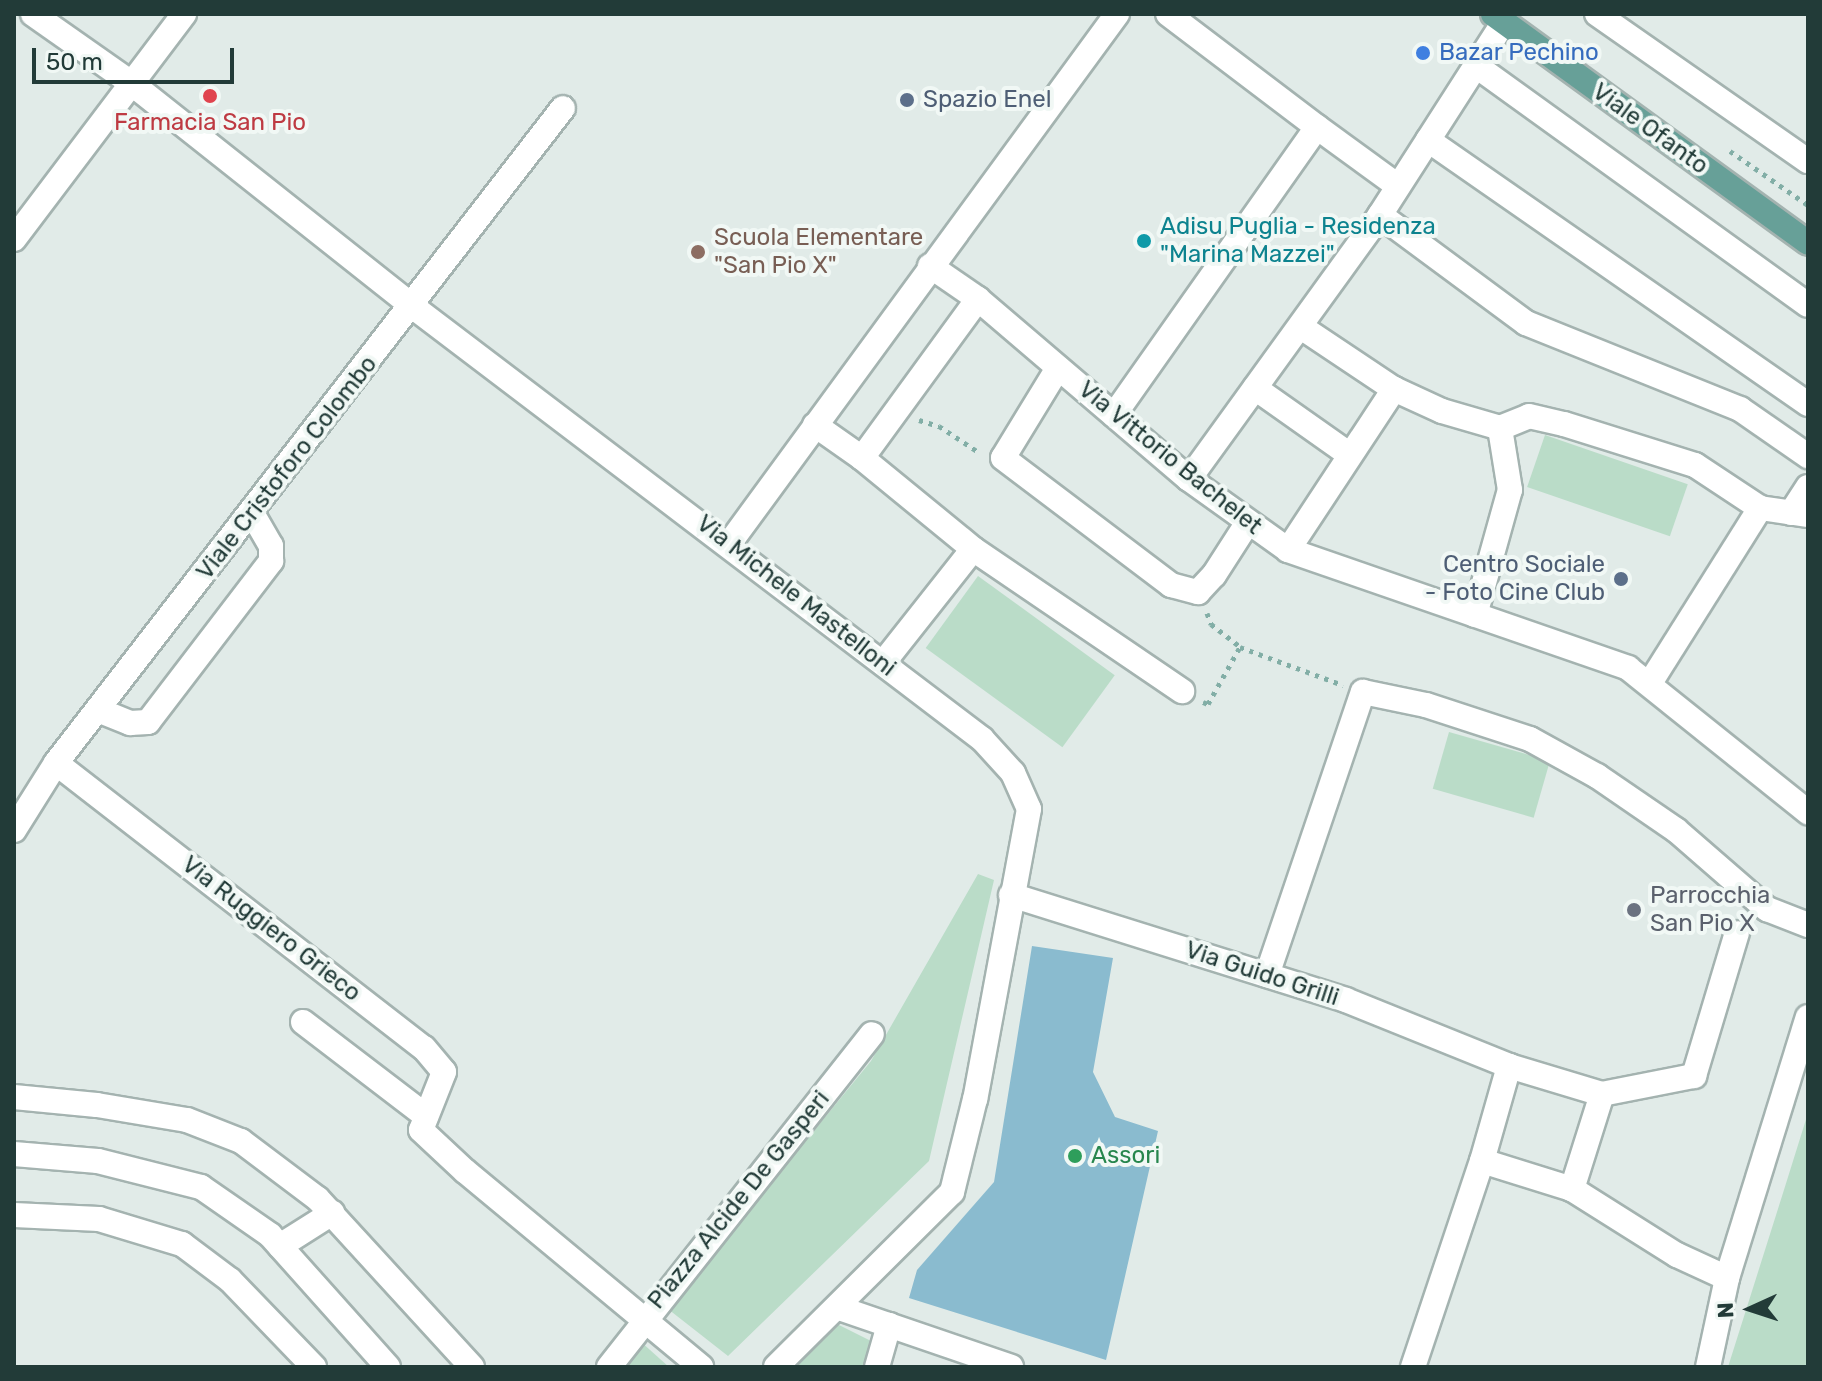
<!DOCTYPE html>
<style>
body{margin:0}
#map{position:relative;width:1822px;height:1381px;overflow:hidden;background:#e1ebe8;font-family:Rubik,sans-serif}
div>[style]{position:absolute}
[style*='--x']{left:calc(var(--x)*1px);top:calc(var(--y)*1px);width:calc(var(--w)*1px);rotate:calc(var(--a)*1deg)}
.green>*{inset:0;background:#badcc8;transform-origin:0 0}
.water>*{inset:0;background:#8abbcf}
.path>*{height:5px;margin-top:-2.5px;transform-origin:0;background:repeating-linear-gradient(90deg,#82aea6 0 4px,transparent 0 10px)}
.roads{filter:drop-shadow(2px 0 #a4b3b0) drop-shadow(-2px 0 #a4b3b0) drop-shadow(0 2px #a4b3b0) drop-shadow(0 -2px #a4b3b0)}
.minor>*{height:24px;margin:-12px;padding:0 12px;transform-origin:12px;border-radius:12px;background:#fff}
.major>*{height:24px;margin:-12px;padding:0 12px;transform-origin:12px;border-radius:12px;background:#67a098}
.dots>*{width:22px;height:22px;translate:-50% -50%;box-sizing:border-box;border:4px solid #f1f8f5;border-radius:50%}
span{translate:-50% -50%;white-space:nowrap;text-align:center;line-height:1.15;-webkit-text-stroke:8px #f1f8f5;paint-order:stroke}
.shop-label{font-size:24px;color:#366cbe}
.left{translate:0 -50%;text-align:left}
.service-label{font-size:24px;color:#4e5e75}
.right{translate:-100% -50%;text-align:right}
.health-label{font-size:24px;color:#be3a42}
.street-label{font-size:24px;color:#223b38}
.culture-label{font-size:24px;color:#0d838f}
.education-label{font-size:24px;color:#785e54}
.worship-label{font-size:24px;color:#5b616d}
.leisure-label{font-size:24px;color:#27864d}
.frame{position:absolute;inset:0;border:16px solid #223b38;pointer-events:none}
.north{position:absolute;left:1710px;top:1269px;width:80px;height:80px;-webkit-text-stroke:6px #f1f8f5;paint-order:stroke;rotate:267deg;font-size:22px;font-weight:700;line-height:32px;text-align:center;color:#223b38}
.north::after{content:'';display:block;margin:auto;width:28px;height:36px;background:#223b38;clip-path:polygon(50% 0,100% 100%,50% 72%,0 100%)}
.scale{position:absolute;left:32px;top:48px;width:202px;height:36px;box-sizing:border-box;border:4px solid #223b38;border-top:0;padding-left:10px;font-size:24px;line-height:28px;white-space:nowrap;color:#223b38;-webkit-text-stroke:6px #f1f8f5;paint-order:stroke}
</style>
<div id="map">
<div class="green">
<i style="left:1545px;top:435px;width:151px;height:55px;rotate:19deg"></i>
<i style="left:978px;top:576px;width:169px;height:89px;rotate:36deg"></i>
<i style="left:1449px;top:732px;width:105px;height:59px;rotate:16deg"></i>
<i style="clip-path:polygon(978px 874px,994px 880px,929px 1161px,728px 1356px,668px 1309px,871px 1061px)"></i>
<i style="clip-path:polygon(1808px 1113px,1808px 1367px,1728px 1367px,1783px 1193px)"></i>
<i style="clip-path:polygon(835px 1323px,875px 1343px,867px 1367px,792px 1367px)"></i>
<i style="clip-path:polygon(640px 1341px,669px 1367px,620px 1367px)"></i>
</div>
<div class="water">
<i style="clip-path:polygon(1032px 946px,1113px 958px,1093px 1072px,1115px 1117px,1158px 1131px,1106px 1360px,909px 1298px,917px 1270px,994px 1182px)"></i>
</div>
<div class="path">
<i style="--x:1730;--y:151;--w:95;--a:34.7"></i>
<i style="--x:919;--y:420;--w:21;--a:17"></i>
<i style="--x:939;--y:426;--w:49;--a:33.4"></i>
<i style="--x:1207;--y:613;--w:12;--a:70"></i>
<i style="--x:1211;--y:624;--w:37;--a:38"></i>
<i style="--x:1240;--y:647;--w:110;--a:20.3"></i>
<i style="--x:1203;--y:702;--w:5;--a:22"></i>
<i style="--x:1208;--y:704;--w:65;--a:-60.7"></i>
</div>
<div class="roads">
<div class="minor">
<i style="--x:33;--y:14;--w:120;--a:35.1"></i>
<i style="--x:131;--y:83;--w:359;--a:38.4"></i>
<i style="--x:412;--y:306;--w:716;--a:37.22"></i>
<i style="--x:982;--y:739;--w:46;--a:47.6"></i>
<i style="--x:1013;--y:773;--w:39;--a:66"></i>
<i style="--x:1029;--y:809;--w:295;--a:100.5"></i>
<i style="--x:975;--y:1099;--w:96;--a:103.9"></i>
<i style="--x:952;--y:1192;--w:248;--a:135.2"></i>
<i style="--x:1597;--y:14;--w:257;--a:34.9"></i>
<i style="--x:1475;--y:65;--w:410;--a:35.8"></i>
<i style="--x:1317;--y:127;--w:100;--a:36.1"></i>
<i style="--x:1428;--y:140;--w:463;--a:34.8"></i>
<i style="--x:1380;--y:215;--w:182;--a:36.5"></i>
<i style="--x:1526;--y:323;--w:231;--a:21.9"></i>
<i style="--x:1740;--y:409;--w:83;--a:34.7"></i>
<i style="--x:14;--y:239;--w:282;--a:-52.9"></i>
<i style="--x:930;--y:266;--w:58;--a:34.5"></i>
<i style="--x:978;--y:299;--w:277;--a:40.5"></i>
<i style="--x:1189;--y:479;--w:122;--a:35.6"></i>
<i style="--x:1288;--y:550;--w:360;--a:19.1"></i>
<i style="--x:1628;--y:668;--w:231;--a:38.7"></i>
<i style="--x:1301;--y:327;--w:112;--a:33.7"></i>
<i style="--x:1394;--y:389;--w:53;--a:24.6"></i>
<i style="--x:1442;--y:411;--w:60;--a:16.3"></i>
<i style="--x:1500;--y:428;--w:31;--a:-22"></i>
<i style="--x:1529;--y:416;--w:36;--a:13"></i>
<i style="--x:1564;--y:424;--w:137;--a:17.4"></i>
<i style="--x:1695;--y:465;--w:78;--a:33.5"></i>
<i style="--x:1760;--y:508;--w:49;--a:8.3"></i>
<i style="--x:1058;--y:368;--w:105;--a:121.4"></i>
<i style="--x:1003;--y:458;--w:211;--a:37.1"></i>
<i style="--x:1171;--y:585;--w:28;--a:15"></i>
<i style="--x:1198;--y:592;--w:23;--a:-47"></i>
<i style="--x:1214;--y:575;--w:63;--a:-57.3"></i>
<i style="--x:1255;--y:388;--w:116;--a:35.2"></i>
<i style="--x:1114;--y:415;--w:352;--a:-54.8"></i>
<i style="--x:1317;--y:127;--w:187;--a:-142.8"></i>
<i style="--x:815;--y:425;--w:57;--a:35.1"></i>
<i style="--x:862;--y:458;--w:197;--a:-53.9"></i>
<i style="--x:862;--y:458;--w:144;--a:39.3"></i>
<i style="--x:1189;--y:479;--w:326;--a:-54.1"></i>
<i style="--x:1380;--y:215;--w:229;--a:-57.3"></i>
<i style="--x:1791;--y:513;--w:31;--a:-57"></i>
<i style="--x:729;--y:544;--w:657;--a:-53.79"></i>
<i style="--x:1288;--y:550;--w:193;--a:-56.6"></i>
<i style="--x:1475;--y:615;--w:130;--a:-74.4"></i>
<i style="--x:1510;--y:490;--w:63;--a:-99.2"></i>
<i style="--x:883;--y:663;--w:145;--a:-51.7"></i>
<i style="--x:973;--y:549;--w:253;--a:34.2"></i>
<i style="--x:1650;--y:683;--w:207;--a:-57.8"></i>
<i style="--x:98;--y:710;--w:35;--a:22"></i>
<i style="--x:130;--y:723;--w:18;--a:-3"></i>
<i style="--x:148;--y:722;--w:203;--a:-52.6"></i>
<i style="--x:271;--y:561;--w:15;--a:-90"></i>
<i style="--x:271;--y:546;--w:38;--a:-120"></i>
<i style="--x:56;--y:763;--w:465;--a:37.8"></i>
<i style="--x:424;--y:1048;--w:31;--a:50"></i>
<i style="--x:444;--y:1072;--w:62;--a:111.6"></i>
<i style="--x:421;--y:1130;--w:60;--a:43"></i>
<i style="--x:465;--y:1171;--w:307;--a:39.7"></i>
<i style="--x:14;--y:830;--w:79;--a:-57.9"></i>
<i style="--x:56;--y:763;--w:828;--a:-52.26"></i>
<i style="--x:1011;--y:895;--w:351;--a:17.4"></i>
<i style="--x:1346;--y:1000;--w:176;--a:22"></i>
<i style="--x:1267;--y:975;--w:299;--a:-71.3"></i>
<i style="--x:1363;--y:692;--w:64;--a:11.7"></i>
<i style="--x:1426;--y:705;--w:109;--a:18.1"></i>
<i style="--x:1530;--y:739;--w:77;--a:28.9"></i>
<i style="--x:1597;--y:776;--w:96;--a:34.4"></i>
<i style="--x:1676;--y:830;--w:121;--a:41"></i>
<i style="--x:1767;--y:909;--w:44;--a:21.3"></i>
<i style="--x:303;--y:1022;--w:155;--a:37.4"></i>
<i style="--x:1602;--y:1094;--w:94;--a:-11.1"></i>
<i style="--x:1694;--y:1076;--w:149;--a:-73.3"></i>
<i style="--x:14;--y:1097;--w:83;--a:5.5"></i>
<i style="--x:97;--y:1105;--w:91;--a:9.5"></i>
<i style="--x:187;--y:1120;--w:58;--a:21.3"></i>
<i style="--x:241;--y:1141;--w:96;--a:37"></i>
<i style="--x:318;--y:1199;--w:228;--a:47.5"></i>
<i style="--x:14;--y:1154;--w:84;--a:4.8"></i>
<i style="--x:98;--y:1161;--w:106;--a:14.2"></i>
<i style="--x:201;--y:1187;--w:84;--a:34.8"></i>
<i style="--x:270;--y:1235;--w:177;--a:48.2"></i>
<i style="--x:1572;--y:1189;--w:124;--a:32.2"></i>
<i style="--x:1677;--y:1255;--w:55;--a:24.7"></i>
<i style="--x:14;--y:1215;--w:85;--a:2.7"></i>
<i style="--x:99;--y:1219;--w:87;--a:16.8"></i>
<i style="--x:182;--y:1244;--w:60;--a:36.9"></i>
<i style="--x:230;--y:1280;--w:121;--a:46"></i>
<i style="--x:280;--y:1246;--w:62;--a:-32.4"></i>
<i style="--x:839;--y:1308;--w:182;--a:18.9"></i>
<i style="--x:609;--y:1367;--w:424;--a:-51.7"></i>
<i style="--x:877;--y:1367;--w:44;--a:-74.1"></i>
<i style="--x:1413;--y:1367;--w:217;--a:-71.5"></i>
<i style="--x:1482;--y:1161;--w:99;--a:-74.1"></i>
<i style="--x:1509;--y:1066;--w:97;--a:16.8"></i>
<i style="--x:1602;--y:1094;--w:100;--a:107.5"></i>
<i style="--x:1572;--y:1189;--w:94;--a:-162.7"></i>
<i style="--x:1708;--y:1367;--w:91;--a:-77.9"></i>
<i style="--x:1727;--y:1278;--w:273;--a:-72.8"></i>
</div>
<div class="major">
<i style="--x:1493;--y:14;--w:389;--a:36"></i>
</div>
</div>
<div class="dots">
<i style="left:1423px;top:53px;background:#3f7fe0"></i>
<i style="left:210px;top:96px;background:#e0444e"></i>
<i style="left:907px;top:100px;background:#5c6f8a"></i>
<i style="left:1144px;top:241px;background:#0f9aa8"></i>
<i style="left:698px;top:252px;background:#8d6e63"></i>
<i style="left:1621px;top:579px;background:#5c6f8a"></i>
<i style="left:1634px;top:910px;background:#6b7280"></i>
<i style="left:1075px;top:1156px;background:#2e9e5b"></i>
</div>
<div class="shop-label">
<span class="left" style="left:1439px;top:53px">Bazar Pechino</span>
</div>
<div class="service-label">
<span class="left" style="left:923px;top:100px">Spazio Enel</span>
<span class="right" style="left:1605px;top:579px">Centro Sociale<br>- Foto Cine Club</span>
</div>
<div class="health-label">
<span style="left:210px;top:123px">Farmacia San Pio</span>
</div>
<div class="street-label">
<span style="left:1650px;top:129px;rotate:36deg">Viale Ofanto</span>
<span style="left:1170px;top:458px;rotate:39deg">Via Vittorio Bachelet</span>
<span style="left:287px;top:468px;rotate:-52deg">Viale Cristoforo Colombo</span>
<span style="left:796px;top:596px;rotate:38deg">Via Michele Mastelloni</span>
<span style="left:271px;top:929px;rotate:38deg">Via Ruggiero Grieco</span>
<span style="left:1262px;top:974px;rotate:18deg">Via Guido Grilli</span>
<span style="left:739px;top:1200px;rotate:-51deg">Piazza Alcide De Gasperi</span>
</div>
<div class="culture-label">
<span class="left" style="left:1160px;top:241px">Adisu Puglia - Residenza<br>"Marina Mazzei"</span>
</div>
<div class="education-label">
<span class="left" style="left:714px;top:252px">Scuola Elementare<br>"San Pio X"</span>
</div>
<div class="worship-label">
<span class="left" style="left:1650px;top:910px">Parrocchia<br>San Pio X</span>
</div>
<div class="leisure-label">
<span class="left" style="left:1091px;top:1156px">Assori</span>
</div>
<div class="frame"></div>
<div class="north">N</div>
<div class="scale">50 m</div>
</div>
